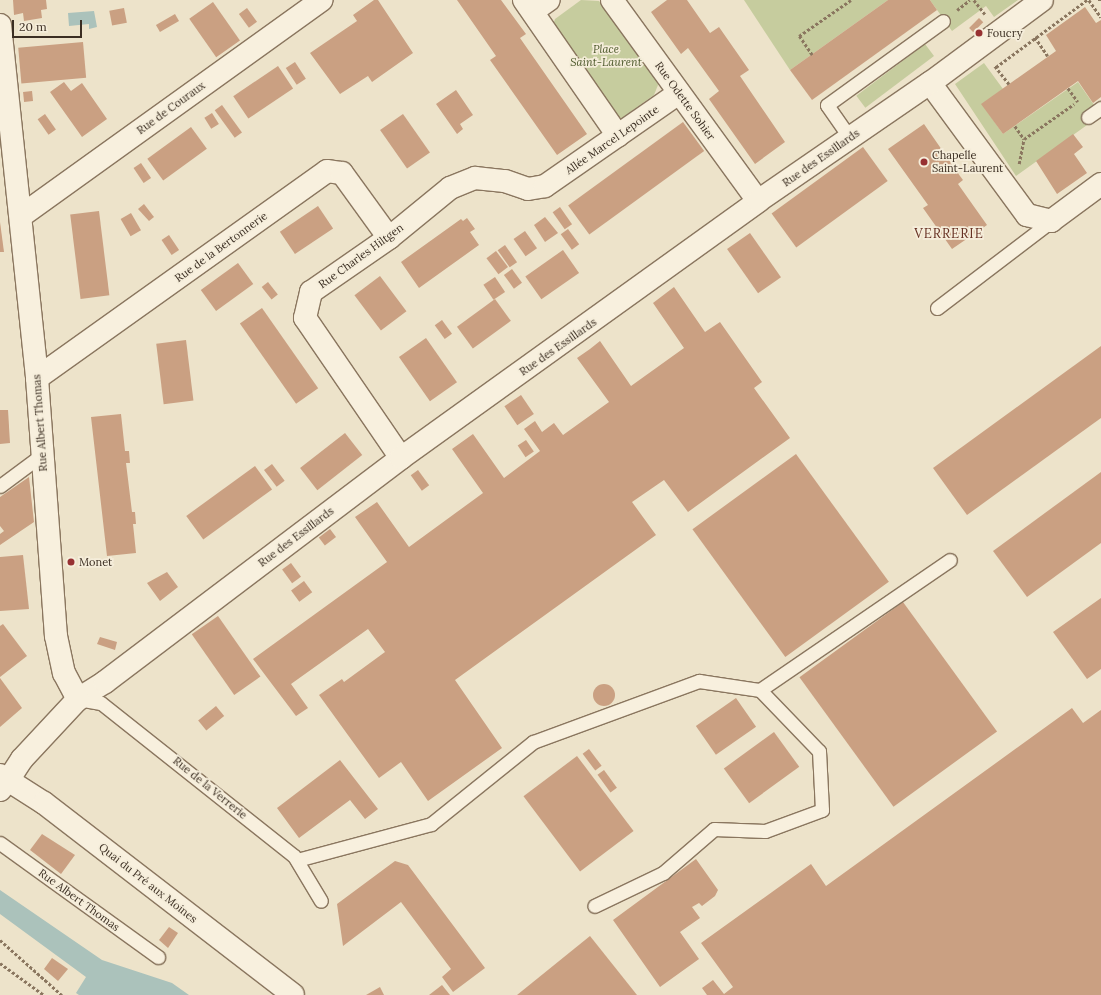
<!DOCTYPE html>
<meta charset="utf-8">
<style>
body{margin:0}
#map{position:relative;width:1101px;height:995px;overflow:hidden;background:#ede3ca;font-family:Lora,serif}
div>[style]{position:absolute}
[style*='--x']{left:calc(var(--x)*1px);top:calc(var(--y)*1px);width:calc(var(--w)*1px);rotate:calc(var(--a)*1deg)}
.green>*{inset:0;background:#c6cc9e;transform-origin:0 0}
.water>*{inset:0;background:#abc2bb}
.building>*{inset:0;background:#caa082;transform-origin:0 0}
.round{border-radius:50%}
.path>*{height:2.5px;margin-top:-1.25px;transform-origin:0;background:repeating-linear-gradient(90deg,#8a765f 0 3px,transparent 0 5px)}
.roads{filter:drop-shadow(1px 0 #8a765f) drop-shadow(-1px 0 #8a765f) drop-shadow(0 1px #8a765f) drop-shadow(0 -1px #8a765f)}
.service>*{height:13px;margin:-6.5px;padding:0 6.5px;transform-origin:6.5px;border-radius:6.5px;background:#f8f0de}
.minor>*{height:22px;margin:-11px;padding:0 11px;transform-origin:11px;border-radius:11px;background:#f8f0de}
.tertiary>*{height:22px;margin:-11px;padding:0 11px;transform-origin:11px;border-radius:11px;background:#f8f0de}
.secondary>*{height:22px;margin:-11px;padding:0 11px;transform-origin:11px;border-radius:11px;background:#f8f0de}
.dots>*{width:11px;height:11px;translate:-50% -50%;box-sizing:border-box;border:2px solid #f5edda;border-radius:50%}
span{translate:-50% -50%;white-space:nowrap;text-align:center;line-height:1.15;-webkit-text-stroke:3.5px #f5edda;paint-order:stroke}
.poi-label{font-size:11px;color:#3b2e22}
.left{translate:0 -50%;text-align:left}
.park-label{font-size:11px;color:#4b5729;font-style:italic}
.street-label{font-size:11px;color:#3b2e22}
.quarter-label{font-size:13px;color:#663123;letter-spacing:1px}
.scale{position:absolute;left:12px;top:20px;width:70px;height:18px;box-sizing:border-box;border:2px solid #3b2e22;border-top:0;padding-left:5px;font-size:12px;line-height:14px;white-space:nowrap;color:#3b2e22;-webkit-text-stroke:3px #f5edda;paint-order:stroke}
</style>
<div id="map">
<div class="green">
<i style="clip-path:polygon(581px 0,599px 1px,656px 80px,658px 85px,654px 95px,622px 118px,617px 117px,553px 25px,555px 19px)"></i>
<i style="clip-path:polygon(744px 0,888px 0,790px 70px)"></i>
<i style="clip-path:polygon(930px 0,1018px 0,994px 17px,986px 6px,952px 31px)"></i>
<i style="left:925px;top:44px;width:15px;height:86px;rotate:53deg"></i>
<i style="clip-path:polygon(984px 63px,1003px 89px,982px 104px,1003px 134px,1078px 82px,1101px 115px,1016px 176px,955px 84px)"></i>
</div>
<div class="water">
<i style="clip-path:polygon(94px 11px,97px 27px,89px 29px,89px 24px,69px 26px,68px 13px)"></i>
<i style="clip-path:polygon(0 890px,102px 960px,172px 983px,189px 995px,79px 995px,76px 993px,86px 977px,0 914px)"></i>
</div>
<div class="building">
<i style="clip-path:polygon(13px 0,46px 0,47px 9px,41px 10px,42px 18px,24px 21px,23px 13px,14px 15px)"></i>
<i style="clip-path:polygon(374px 0,378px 0,413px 53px,372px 82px,368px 76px,340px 94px,310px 53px,357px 21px,353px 15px)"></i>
<i style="clip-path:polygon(457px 0,501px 0,526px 34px,520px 38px,587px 134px,557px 155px,490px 60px,496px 56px)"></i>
<i style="clip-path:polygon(667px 0,687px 0,710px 33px,719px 27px,749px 70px,740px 76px,785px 142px,755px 164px,709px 99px,719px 91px,688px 48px,681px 54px,651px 12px)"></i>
<i style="clip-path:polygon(888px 0,930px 0,937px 10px,812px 100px,790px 70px)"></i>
<i style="left:213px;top:2px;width:47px;height:29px;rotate:55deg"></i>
<i style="clip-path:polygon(1085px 7px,1096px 23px,1101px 20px,1101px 97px,1093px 103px,1078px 81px,1003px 134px,981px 104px,1056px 51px,1046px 35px)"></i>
<i style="left:124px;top:8px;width:15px;height:15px;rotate:79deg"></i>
<i style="left:247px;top:8px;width:17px;height:10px;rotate:54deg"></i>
<i style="left:175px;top:14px;width:8px;height:22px;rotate:60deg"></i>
<i style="left:979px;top:18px;width:6px;height:14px;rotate:45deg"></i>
<i style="left:83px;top:42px;width:36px;height:65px;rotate:85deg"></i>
<i style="left:295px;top:62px;width:20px;height:11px;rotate:57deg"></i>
<i style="left:278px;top:66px;width:27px;height:54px;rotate:56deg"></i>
<i style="clip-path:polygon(64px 82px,71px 91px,82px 83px,107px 119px,82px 137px,50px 92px)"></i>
<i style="clip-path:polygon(456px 90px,473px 115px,460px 124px,463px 129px,457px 134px,436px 104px)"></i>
<i style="left:32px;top:91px;width:10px;height:9px;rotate:84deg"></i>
<i style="left:222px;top:105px;width:34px;height:9px;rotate:54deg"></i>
<i style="left:212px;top:113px;width:13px;height:9px;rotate:58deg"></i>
<i style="left:45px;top:114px;width:19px;height:9px;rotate:55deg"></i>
<i style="left:403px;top:114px;width:47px;height:28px;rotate:55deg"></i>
<i style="left:683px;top:122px;width:36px;height:142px;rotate:54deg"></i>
<i style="clip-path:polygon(924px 124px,960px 176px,963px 180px,958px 184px,987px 225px,952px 249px,923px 208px,928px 205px,888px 149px)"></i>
<i style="left:191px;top:127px;width:27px;height:54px;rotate:54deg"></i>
<i style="clip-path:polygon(1073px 134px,1083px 147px,1074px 154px,1087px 173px,1057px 194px,1036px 161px)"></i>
<i style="left:863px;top:147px;width:42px;height:113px;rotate:54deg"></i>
<i style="left:141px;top:163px;width:18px;height:9px;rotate:56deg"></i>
<i style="clip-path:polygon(144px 204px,154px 217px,149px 221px,138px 209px)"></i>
<i style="left:318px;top:206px;width:27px;height:46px;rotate:56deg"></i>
<i style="left:560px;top:207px;width:21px;height:9px;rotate:55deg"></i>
<i style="left:99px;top:211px;width:85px;height:29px;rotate:83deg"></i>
<i style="left:131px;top:213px;width:20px;height:12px;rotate:60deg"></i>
<i style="clip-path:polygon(545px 217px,558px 233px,545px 242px,534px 225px)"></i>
<i style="clip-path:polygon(467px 218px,475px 229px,470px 232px,479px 245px,419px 288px,401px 262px,461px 219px,463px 221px)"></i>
<i style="clip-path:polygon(0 222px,4px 252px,0 252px)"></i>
<i style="left:568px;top:229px;width:19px;height:9px;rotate:54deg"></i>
<i style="left:525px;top:231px;width:21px;height:14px;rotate:55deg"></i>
<i style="left:750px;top:233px;width:54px;height:28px;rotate:55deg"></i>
<i style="left:169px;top:235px;width:18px;height:9px;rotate:56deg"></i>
<i style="left:505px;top:245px;width:21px;height:9px;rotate:55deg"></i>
<i style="left:563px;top:250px;width:28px;height:46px;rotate:55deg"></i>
<i style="left:496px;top:251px;width:20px;height:12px;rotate:53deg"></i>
<i style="left:238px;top:263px;width:26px;height:46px;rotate:54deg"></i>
<i style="left:512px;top:269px;width:17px;height:10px;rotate:54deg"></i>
<i style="left:380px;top:276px;width:44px;height:32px;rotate:53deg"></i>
<i style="left:495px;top:277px;width:18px;height:14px;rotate:56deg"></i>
<i style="left:268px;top:282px;width:16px;height:8px;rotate:52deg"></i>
<i style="clip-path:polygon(674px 287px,705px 332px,720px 322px,762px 382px,754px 388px,790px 438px,688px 512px,664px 480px,632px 502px,656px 535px,455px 680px,502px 748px,428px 801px,401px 762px,379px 778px,319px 695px,342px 679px,344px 682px,385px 652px,368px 629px,291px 684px,308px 708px,296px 716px,253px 659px,387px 562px,355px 517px,377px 502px,409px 547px,483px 493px,452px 449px,473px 434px,504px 478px,540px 451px,524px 429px,535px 421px,542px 432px,554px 423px,563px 435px,609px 402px,577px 358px,590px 349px,600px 341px,631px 386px,684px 348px,653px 303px)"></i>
<i style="left:495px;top:299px;width:27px;height:47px;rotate:54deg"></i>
<i style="left:262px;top:308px;width:98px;height:27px;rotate:55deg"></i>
<i style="left:442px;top:320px;width:17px;height:9px;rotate:54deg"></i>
<i style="left:426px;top:338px;width:54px;height:33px;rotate:55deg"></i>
<i style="left:186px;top:340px;width:61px;height:30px;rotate:83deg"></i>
<i style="clip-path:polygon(1101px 346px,1101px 418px,967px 515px,933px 468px)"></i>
<i style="left:521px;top:395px;width:23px;height:20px;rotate:56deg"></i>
<i style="clip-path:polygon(0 410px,8px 410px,10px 443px,0 444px)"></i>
<i style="clip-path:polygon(121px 414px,125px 451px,129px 451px,130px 463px,126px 463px,132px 512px,135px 512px,136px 524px,133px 524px,136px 553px,107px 556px,91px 417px)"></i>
<i style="left:345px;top:433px;width:28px;height:57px;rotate:52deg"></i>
<i style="left:526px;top:440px;width:14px;height:10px;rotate:56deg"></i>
<i style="left:796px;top:454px;width:158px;height:128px;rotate:54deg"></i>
<i style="left:272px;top:464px;width:21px;height:10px;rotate:53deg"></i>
<i style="left:255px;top:466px;width:29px;height:85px;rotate:54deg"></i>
<i style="left:418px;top:470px;width:19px;height:9px;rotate:54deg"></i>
<i style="clip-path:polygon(1101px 472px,1101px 543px,1027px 597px,993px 551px)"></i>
<i style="clip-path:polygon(29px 477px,34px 522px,0 545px,0 534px,4px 531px,0 526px,0 497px)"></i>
<i style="left:330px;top:529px;width:10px;height:14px;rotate:53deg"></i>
<i style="clip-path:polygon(23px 555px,29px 609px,0 611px,0 557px)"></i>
<i style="left:291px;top:563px;width:17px;height:11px;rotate:54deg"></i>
<i style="clip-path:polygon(167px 572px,178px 587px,160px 601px,147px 583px)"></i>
<i style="left:304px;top:581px;width:14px;height:16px;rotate:54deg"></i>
<i style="clip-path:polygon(1101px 598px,1101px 669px,1087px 679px,1053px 632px)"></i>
<i style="left:903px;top:602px;width:160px;height:128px;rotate:54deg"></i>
<i style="left:218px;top:616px;width:74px;height:32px;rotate:55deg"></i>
<i style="clip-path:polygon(3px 624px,27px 656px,0 677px,0 626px)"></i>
<i style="clip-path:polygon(100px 637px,117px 642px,115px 650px,97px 644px)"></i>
<i style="clip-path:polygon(0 678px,22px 708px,0 727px)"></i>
<i class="round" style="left:593px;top:684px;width:22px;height:22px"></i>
<i style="left:736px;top:698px;width:35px;height:49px;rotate:55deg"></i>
<i style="left:216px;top:706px;width:13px;height:23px;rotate:51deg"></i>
<i style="clip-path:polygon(1072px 708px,1083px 723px,1101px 710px,1101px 995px,707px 995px,702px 988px,713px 980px,724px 994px,733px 987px,701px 943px,811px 864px,826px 886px)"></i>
<i style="left:774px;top:732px;width:43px;height:62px;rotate:54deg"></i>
<i style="left:589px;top:749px;width:21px;height:8px;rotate:53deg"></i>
<i style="left:577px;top:756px;width:94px;height:67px;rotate:53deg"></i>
<i style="clip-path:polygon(340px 760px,378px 809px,365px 819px,350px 800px,299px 838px,277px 808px)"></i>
<i style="left:604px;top:770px;width:22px;height:8px;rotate:54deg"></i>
<i style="clip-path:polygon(42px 834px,75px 855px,61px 874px,30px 850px)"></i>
<i style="clip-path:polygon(696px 859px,718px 890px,715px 896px,702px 906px,699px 903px,692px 907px,700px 918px,680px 932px,699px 959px,660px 987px,613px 920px)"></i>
<i style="clip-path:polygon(395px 861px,408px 865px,485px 968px,453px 992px,442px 977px,451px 969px,401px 902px,343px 946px,337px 904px)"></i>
<i style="clip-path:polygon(169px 927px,178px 933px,168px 948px,159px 940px)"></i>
<i style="clip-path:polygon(590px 936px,637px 995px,517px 995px)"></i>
<i style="clip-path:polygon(52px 958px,68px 969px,58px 981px,44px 969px)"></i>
<i style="clip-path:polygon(442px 985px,450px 995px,429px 995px)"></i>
<i style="clip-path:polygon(380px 987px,384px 995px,366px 995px)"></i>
</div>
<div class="path">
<i style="--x:974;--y:0;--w:18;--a:52"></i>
<i style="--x:1089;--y:0;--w:21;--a:55"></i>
<i style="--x:1098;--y:0;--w:3;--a:0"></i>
<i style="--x:957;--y:10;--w:16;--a:-38"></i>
<i style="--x:1035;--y:37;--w:23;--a:56"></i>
<i style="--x:812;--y:55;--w:23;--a:-124"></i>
<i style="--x:799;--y:36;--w:63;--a:-34.7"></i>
<i style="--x:995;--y:66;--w:23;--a:52"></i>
<i style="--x:996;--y:67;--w:113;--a:-36.4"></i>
<i style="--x:1068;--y:88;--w:17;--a:54"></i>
<i style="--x:1015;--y:126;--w:16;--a:55"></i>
<i style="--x:1019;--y:164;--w:25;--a:-79"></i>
<i style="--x:1024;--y:139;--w:61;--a:-35"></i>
<i style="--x:0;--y:940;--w:83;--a:41.6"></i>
<i style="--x:0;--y:963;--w:54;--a:36"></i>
</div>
<div class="roads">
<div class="service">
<i style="--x:1088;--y:117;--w:16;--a:-35"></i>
<i style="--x:850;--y:138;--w:40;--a:-124.9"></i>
<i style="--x:827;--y:105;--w:143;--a:-35.9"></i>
<i style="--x:937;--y:308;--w:143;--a:-37.3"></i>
<i style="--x:0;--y:486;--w:54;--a:-36.7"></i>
<i style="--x:760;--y:690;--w:230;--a:-34.4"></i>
<i style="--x:78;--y:699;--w:23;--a:10"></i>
<i style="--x:101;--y:703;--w:246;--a:38.4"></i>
<i style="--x:294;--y:856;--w:52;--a:59"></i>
<i style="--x:0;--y:843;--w:195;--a:35.8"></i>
<i style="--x:297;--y:860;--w:139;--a:-15"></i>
<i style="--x:431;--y:824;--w:131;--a:-38.8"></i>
<i style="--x:533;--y:742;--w:177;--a:-20.2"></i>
<i style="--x:699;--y:681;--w:62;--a:8.4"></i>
<i style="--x:760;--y:690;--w:85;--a:46"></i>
<i style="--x:819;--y:751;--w:59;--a:87.1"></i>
<i style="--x:822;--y:810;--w:61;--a:159.8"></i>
<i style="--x:765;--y:831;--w:51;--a:-177.8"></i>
<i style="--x:714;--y:829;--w:67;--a:139.2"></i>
<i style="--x:663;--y:873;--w:76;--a:154.4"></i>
</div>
<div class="minor">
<i style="--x:524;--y:0;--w:165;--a:55.3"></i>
<i style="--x:612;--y:0;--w:248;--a:54"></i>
<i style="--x:533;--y:11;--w:19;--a:-35"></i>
<i style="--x:930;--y:83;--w:164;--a:53.7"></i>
<i style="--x:1027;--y:215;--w:25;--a:14"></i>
<i style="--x:1051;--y:221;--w:62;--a:-36.5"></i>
<i style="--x:21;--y:216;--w:370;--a:-35.7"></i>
<i style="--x:37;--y:378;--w:356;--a:-35.5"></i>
<i style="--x:327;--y:171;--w:15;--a:8"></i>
<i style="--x:342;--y:173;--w:80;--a:54.1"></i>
<i style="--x:401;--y:458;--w:170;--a:-124.4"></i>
<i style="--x:305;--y:318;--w:27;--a:-77"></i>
<i style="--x:311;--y:292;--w:95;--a:-34.7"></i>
<i style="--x:389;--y:238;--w:79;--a:-39.3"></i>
<i style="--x:450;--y:188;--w:27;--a:-22"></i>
<i style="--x:475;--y:178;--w:30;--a:6"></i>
<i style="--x:505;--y:181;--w:24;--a:19"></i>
<i style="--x:528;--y:189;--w:17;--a:-10"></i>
<i style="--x:545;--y:186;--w:163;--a:-34.8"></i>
<i style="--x:78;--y:699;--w:32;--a:-32"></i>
<i style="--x:105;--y:682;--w:371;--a:-37.1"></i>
<i style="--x:401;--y:458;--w:440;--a:-35.7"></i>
<i style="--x:758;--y:201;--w:209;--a:-34.5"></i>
<i style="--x:930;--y:83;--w:139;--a:-36.5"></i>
</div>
<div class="tertiary">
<i style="--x:0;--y:25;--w:355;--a:84"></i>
<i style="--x:37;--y:378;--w:259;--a:85.8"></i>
<i style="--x:56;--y:636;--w:38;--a:78"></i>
<i style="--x:64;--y:673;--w:30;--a:62"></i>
<i style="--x:78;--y:699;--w:82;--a:133"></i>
<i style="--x:22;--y:759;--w:24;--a:123"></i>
<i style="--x:0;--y:775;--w:52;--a:32.5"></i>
<i style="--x:44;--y:803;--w:314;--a:37.6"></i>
</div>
<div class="secondary">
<i style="--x:0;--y:790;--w:14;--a:-51"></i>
</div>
</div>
<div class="dots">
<i style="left:979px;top:33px;background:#973132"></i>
<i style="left:924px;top:162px;background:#973132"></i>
<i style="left:71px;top:562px;background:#973132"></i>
</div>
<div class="poi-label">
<span class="left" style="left:987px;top:33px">Foucry</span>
<span class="left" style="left:932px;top:162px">Chapelle<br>Saint-Laurent</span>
<span class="left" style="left:79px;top:562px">Monet</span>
</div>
<div class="park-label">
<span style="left:606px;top:56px">Place<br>Saint-Laurent</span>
</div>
<div class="street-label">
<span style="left:685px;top:101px;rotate:54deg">Rue Odette Sohier</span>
<span style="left:171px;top:108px;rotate:-36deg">Rue de Couraux</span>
<span style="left:612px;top:140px;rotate:-35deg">Allée Marcel Lepointe</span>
<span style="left:821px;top:158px;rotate:-35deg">Rue des Essillards</span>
<span style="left:221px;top:247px;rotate:-36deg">Rue de la Bertonnerie</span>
<span style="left:361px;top:256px;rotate:-36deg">Rue Charles Hiltgen</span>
<span style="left:558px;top:347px;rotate:-35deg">Rue des Essillards</span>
<span style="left:40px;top:423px;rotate:-94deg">Rue Albert Thomas</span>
<span style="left:296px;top:537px;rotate:-37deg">Rue des Essillards</span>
<span style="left:210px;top:788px;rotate:39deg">Rue de la Verrerie</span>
<span style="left:148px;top:883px;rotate:38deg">Quai du Pré aux Moines</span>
<span style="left:79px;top:900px;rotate:36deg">Rue Albert Thomas</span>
</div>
<div class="quarter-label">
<span style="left:949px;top:234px">VERRERIE</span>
</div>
<div class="scale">20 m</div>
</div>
